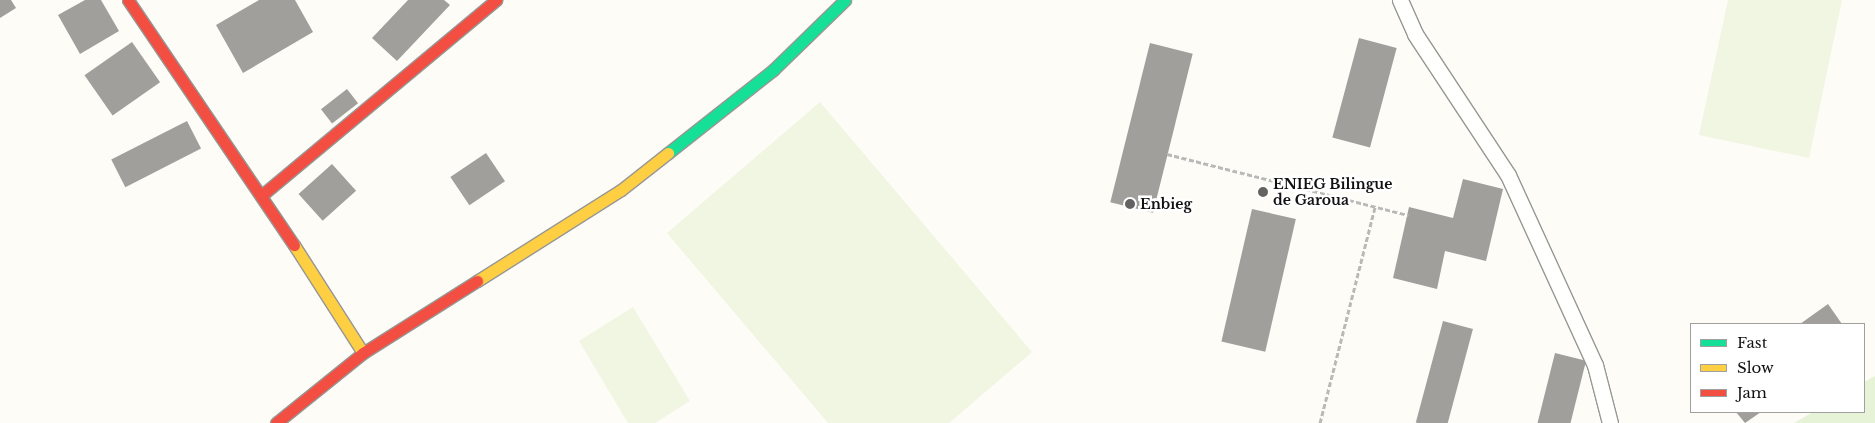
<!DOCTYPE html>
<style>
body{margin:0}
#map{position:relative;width:1875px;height:423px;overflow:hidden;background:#fdfcf7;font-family:"Libre Baskerville",serif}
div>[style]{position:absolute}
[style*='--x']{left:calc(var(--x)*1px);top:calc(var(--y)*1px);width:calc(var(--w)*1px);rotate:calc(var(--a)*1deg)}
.green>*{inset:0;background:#e7f3d7}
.pitch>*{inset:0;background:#f0f6e1}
.building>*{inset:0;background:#a19f9c;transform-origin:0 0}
.path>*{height:3px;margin-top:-1.5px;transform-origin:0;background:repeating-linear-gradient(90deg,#b9b9b8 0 5px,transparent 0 7.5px)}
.roads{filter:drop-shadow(1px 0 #979795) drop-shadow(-1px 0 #979795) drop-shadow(0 1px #979795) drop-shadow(0 -1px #979795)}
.lane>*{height:15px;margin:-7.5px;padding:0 7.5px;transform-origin:7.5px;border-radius:7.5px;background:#fffffe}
.fast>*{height:11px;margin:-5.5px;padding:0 5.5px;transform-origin:5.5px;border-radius:5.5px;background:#16e098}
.slow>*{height:11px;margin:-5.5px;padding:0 5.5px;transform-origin:5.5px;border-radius:5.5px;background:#ffcf43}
.jam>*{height:11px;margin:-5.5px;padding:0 5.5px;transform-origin:5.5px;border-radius:5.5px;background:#f24e42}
.dots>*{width:14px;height:14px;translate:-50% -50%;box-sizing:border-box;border:2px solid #fff;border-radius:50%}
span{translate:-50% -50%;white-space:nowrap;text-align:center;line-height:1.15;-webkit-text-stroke:5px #fff;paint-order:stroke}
.poi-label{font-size:14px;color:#111;font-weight:700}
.left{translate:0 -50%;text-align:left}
.legend{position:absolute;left:1690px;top:323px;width:175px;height:90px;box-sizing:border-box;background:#fff;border:1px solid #a0a0a0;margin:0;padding:6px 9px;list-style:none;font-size:15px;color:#111}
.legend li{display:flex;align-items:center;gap:10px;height:25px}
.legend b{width:25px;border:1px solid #a0a0a0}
</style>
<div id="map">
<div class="green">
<i style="clip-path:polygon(1875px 376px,1875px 423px,1794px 423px,1813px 412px,1864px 412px,1864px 382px)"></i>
</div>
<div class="pitch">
<i style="clip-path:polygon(1728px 0,1842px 0,1809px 158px,1699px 135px)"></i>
<i style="clip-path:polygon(820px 102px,1032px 352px,949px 423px,828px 423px,667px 233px)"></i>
<i style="clip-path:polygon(633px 307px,690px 401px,655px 423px,628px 423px,579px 341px)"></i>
</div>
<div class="building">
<i style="clip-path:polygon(0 0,11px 0,16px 8px,0 18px)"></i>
<i style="clip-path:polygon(85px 0,101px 0,119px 31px,80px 54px,58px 15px)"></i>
<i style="clip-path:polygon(259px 0,295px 0,313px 32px,243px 73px,216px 25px)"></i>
<i style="clip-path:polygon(408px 0,444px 0,450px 5px,397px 61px,372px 38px)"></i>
<i style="left:1359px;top:38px;width:39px;height:103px;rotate:15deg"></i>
<i style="left:132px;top:42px;width:49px;height:58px;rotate:55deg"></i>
<i style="left:1150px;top:43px;width:44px;height:164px;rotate:14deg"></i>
<i style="left:347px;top:89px;width:18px;height:33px;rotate:52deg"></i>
<i style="left:187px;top:121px;width:31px;height:85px;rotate:63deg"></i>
<i style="left:486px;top:153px;width:34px;height:43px;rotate:56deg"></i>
<i style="left:332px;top:164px;width:36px;height:45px;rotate:48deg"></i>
<i style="clip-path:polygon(1463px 179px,1503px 189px,1486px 261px,1445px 251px,1437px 289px,1393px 278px,1409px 207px,1453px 218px)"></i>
<i style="left:1252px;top:209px;width:45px;height:136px;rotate:13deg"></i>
<i style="clip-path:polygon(1828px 304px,1842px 324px,1800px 324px)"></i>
<i style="left:1443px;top:321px;width:31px;height:105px;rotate:15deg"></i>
<i style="left:1555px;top:353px;width:32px;height:72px;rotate:14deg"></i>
<i style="clip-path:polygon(1736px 412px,1761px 412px,1745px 423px)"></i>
</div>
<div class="path">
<i style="--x:1167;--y:154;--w:249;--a:14.2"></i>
<i style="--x:1320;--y:423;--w:223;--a:-75.7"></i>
</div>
<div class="roads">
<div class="lane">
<i style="--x:1400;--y:0;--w:37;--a:66"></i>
<i style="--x:1415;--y:34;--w:169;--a:56.6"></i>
<i style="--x:1508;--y:175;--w:209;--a:65.4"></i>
<i style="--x:1595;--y:365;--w:60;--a:75.5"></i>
</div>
<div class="fast">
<i style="--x:668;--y:153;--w:134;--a:-38.3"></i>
<i style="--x:773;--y:70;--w:100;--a:-44.2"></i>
</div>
<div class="slow">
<i style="--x:294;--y:245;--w:128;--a:57.4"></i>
<i style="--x:477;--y:281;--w:170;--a:-32.3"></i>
<i style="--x:621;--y:190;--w:60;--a:-38.2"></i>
</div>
<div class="jam">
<i style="--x:128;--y:0;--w:296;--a:55.9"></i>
<i style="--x:262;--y:195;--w:305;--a:-39.8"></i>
<i style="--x:276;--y:423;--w:112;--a:-38.8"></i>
<i style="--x:363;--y:353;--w:135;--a:-32.3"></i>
</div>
</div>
<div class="dots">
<i style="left:1263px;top:192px;background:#646362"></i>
<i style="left:1130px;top:204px;background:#646362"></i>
</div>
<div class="poi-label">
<span class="left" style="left:1273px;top:192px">ENIEG Bilingue<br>de Garoua</span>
<span class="left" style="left:1140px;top:204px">Enbieg</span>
</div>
<ul class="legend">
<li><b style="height:6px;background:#16e098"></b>Fast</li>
<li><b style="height:6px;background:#ffcf43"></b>Slow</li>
<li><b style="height:6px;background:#f24e42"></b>Jam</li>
</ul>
</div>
